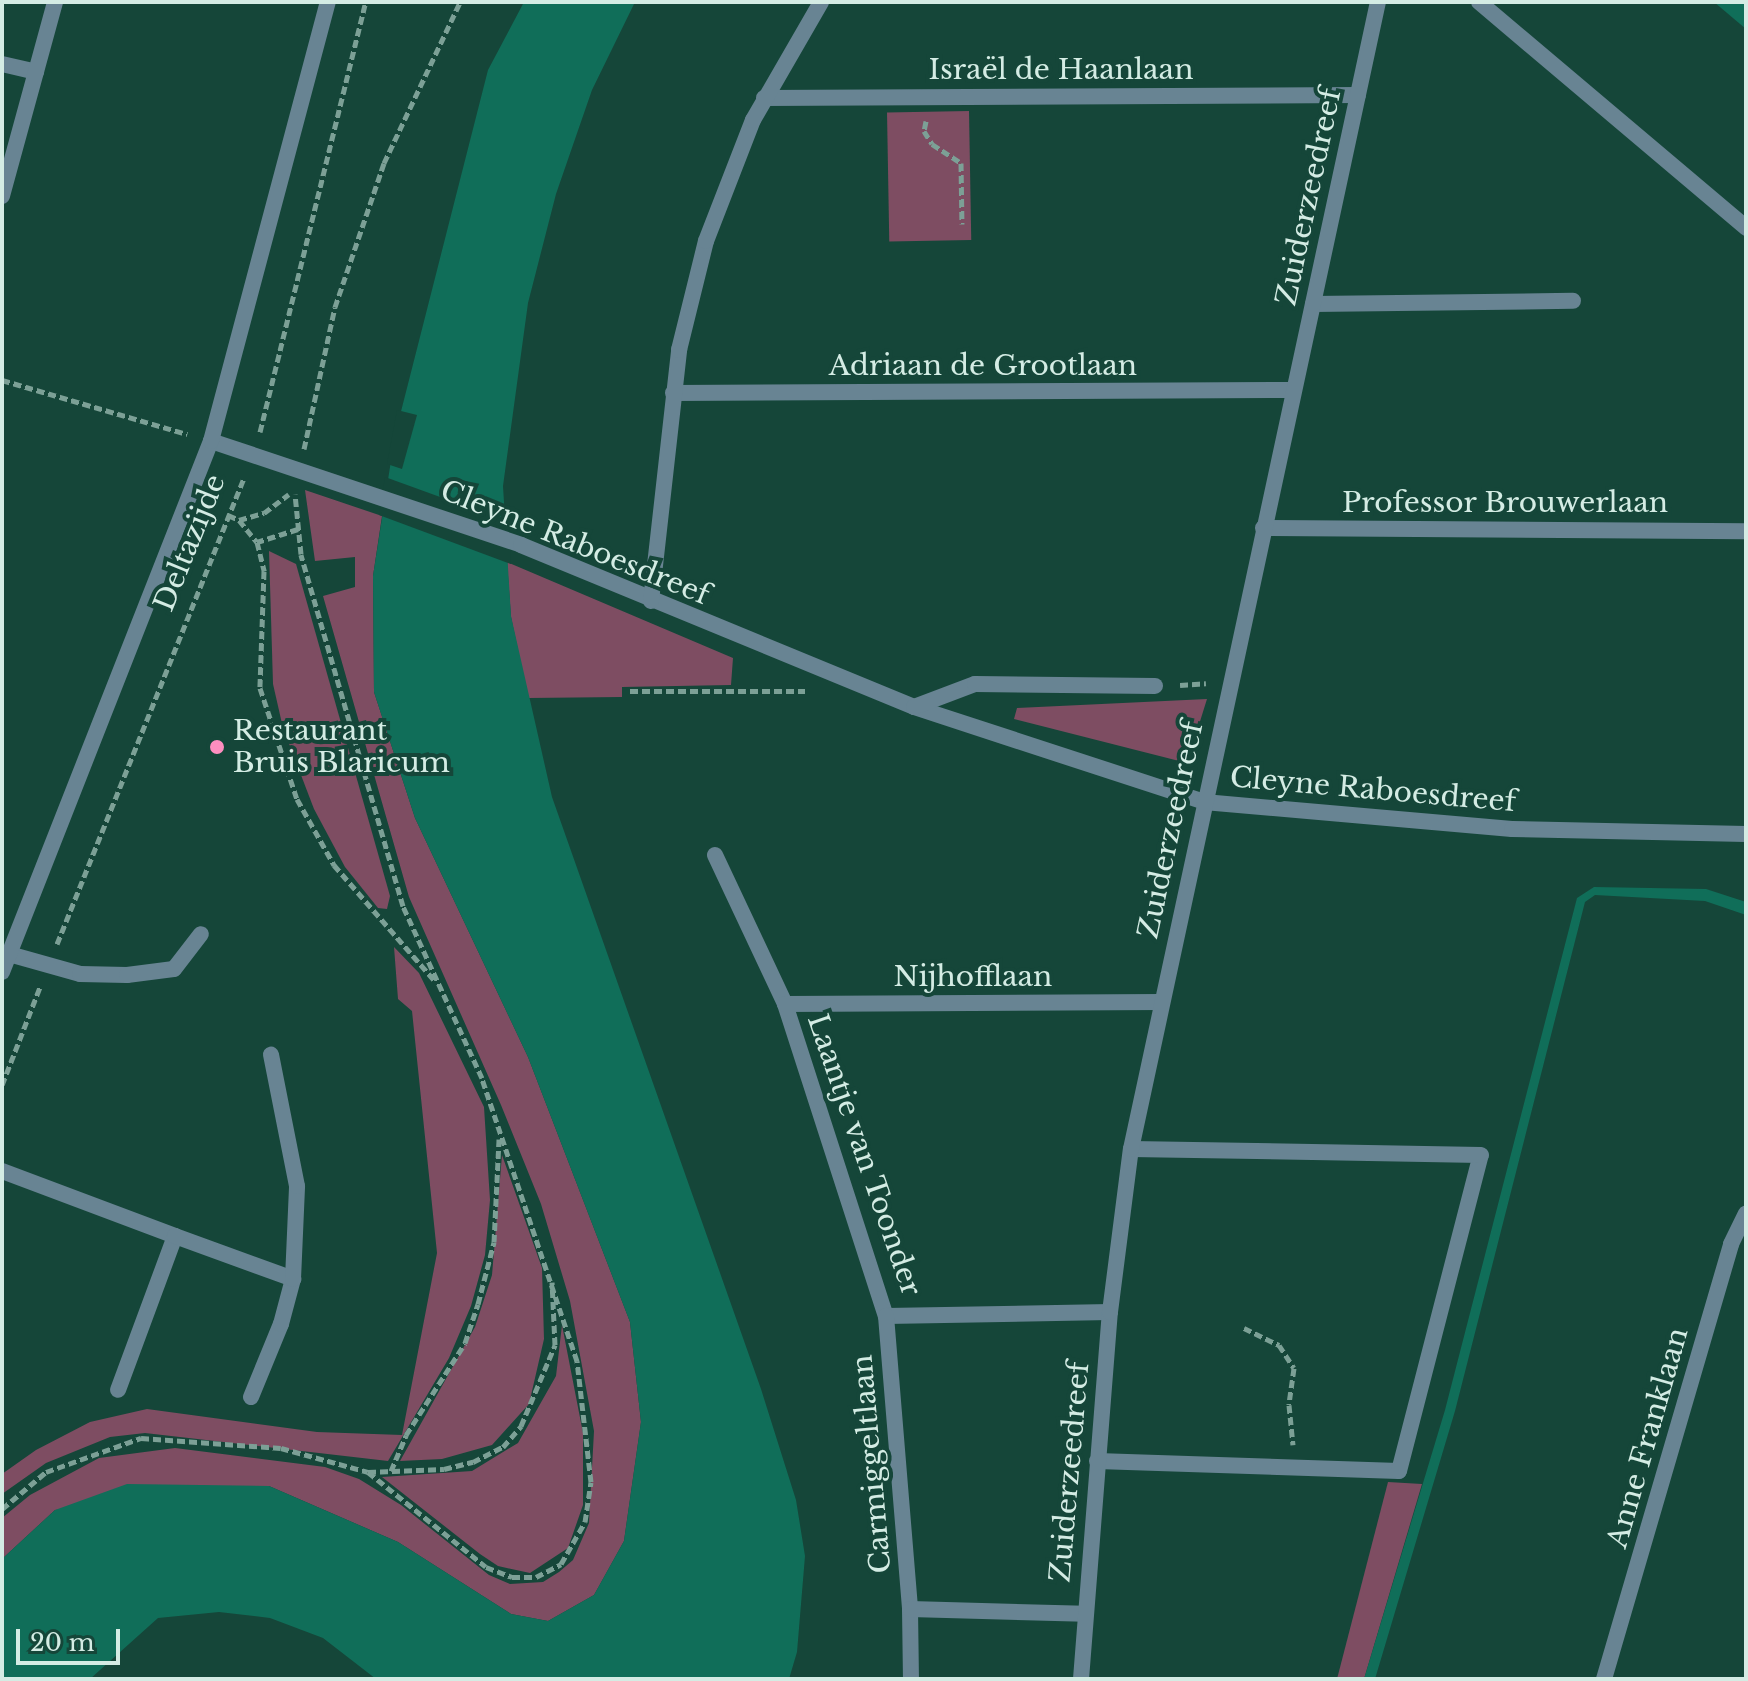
<!DOCTYPE html>
<meta charset="utf-8">
<style>
body{margin:0}
#map{position:relative;width:1748px;height:1681px;overflow:hidden;background:#154639;font-family:"Libre Baskerville",serif}
div>[style]{position:absolute}
[style*='--x']{left:calc(var(--x)*1px);top:calc(var(--y)*1px);width:calc(var(--w)*1px);rotate:calc(var(--a)*1deg)}
.green>*{inset:0;background:#7e4d62;transform-origin:0 0}
.water>*{inset:0;background:#106e59}
.pier>*{inset:0;background:#154639}
.path>*{height:5px;margin-top:-2.5px;transform-origin:0;background:repeating-linear-gradient(90deg,#7ca096 0 8px,transparent 0 12px)}
.service>*{height:16px;margin:-8px;padding:0 8px;transform-origin:8px;border-radius:8px;background:#688493}
.minor>*{height:16px;margin:-8px;padding:0 8px;transform-origin:8px;border-radius:8px;background:#688493}
.dots>*{width:22px;height:22px;translate:-50% -50%;box-sizing:border-box;border:4px solid #154639;border-radius:50%}
span{translate:-50% -50%;white-space:nowrap;text-align:center;line-height:1.15;-webkit-text-stroke:8px #154639;paint-order:stroke}
.street-label{font-size:28px;color:#d4ece4}
.poi-label{font-size:28px;color:#d4ece4}
.left{translate:0 -50%;text-align:left}
.frame{position:absolute;inset:0;border:4px solid #d4ece4;pointer-events:none}
.scale{position:absolute;left:16px;top:1629px;width:104px;height:36px;box-sizing:border-box;border:4px solid #d4ece4;border-top:0;padding-left:10px;font-size:24px;line-height:28px;white-space:nowrap;color:#d4ece4;-webkit-text-stroke:6px #154639;paint-order:stroke}
</style>
<div id="map">
<div class="green">
<i style="left:969px;top:111px;width:129px;height:82px;rotate:89deg"></i>
<i style="clip-path:polygon(305px 490px,382px 516px,373px 576px,374px 692px,415px 818px,528px 1057px,630px 1322px,641px 1422px,624px 1541px,594px 1595px,548px 1621px,511px 1614px,398px 1542px,269px 1486px,55px 1510px,2px 1559px,2px 1518px,30px 1495px,99px 1458px,175px 1448px,325px 1467px,359px 1479px,401px 1505px,489px 1575px,510px 1584px,543px 1582px,559px 1572px,573px 1560px,589px 1523px,594px 1431px,570px 1301px,541px 1204px,501px 1105px,409px 897px,323px 596px,355px 587px,355px 557px,315px 561px)"></i>
<i style="clip-path:polygon(269px 551px,296px 564px,390px 896px,387px 909px,378px 908px,345px 867px,314px 809px,283px 728px,273px 684px)"></i>
<i style="clip-path:polygon(507px 562px,733px 658px,731px 685px,622px 687px,622px 697px,528px 698px,511px 617px)"></i>
<i style="clip-path:polygon(1207px 699px,1187px 763px,1014px 719px,1017px 708px)"></i>
<i style="clip-path:polygon(394px 947px,419px 973px,484px 1107px,490px 1200px,485px 1255px,471px 1306px,449px 1358px,388px 1461px,145px 1433px,110px 1437px,46px 1463px,2px 1494px,2px 1474px,36px 1450px,90px 1422px,147px 1409px,317px 1432px,402px 1435px,437px 1253px,412px 1011px,398px 999px)"></i>
<i style="clip-path:polygon(502px 1155px,542px 1268px,544px 1339px,529px 1404px,492px 1445px,442px 1459px,400px 1461px,475px 1327px,492px 1275px)"></i>
<i style="clip-path:polygon(562px 1325px,583px 1433px,583px 1505px,568px 1548px,530px 1573px,498px 1566px,480px 1554px,382px 1477px,472px 1471px,518px 1443px,556px 1376px)"></i>
<i style="clip-path:polygon(1388px 1482px,1422px 1484px,1364px 1679px,1337px 1679px)"></i>
</div>
<div class="water">
<i style="clip-path:polygon(524px 2px,635px 2px,592px 90px,556px 194px,528px 303px,503px 486px,511px 616px,552px 797px,761px 1389px,796px 1500px,805px 1556px,797px 1652px,789px 1679px,376px 1679px,323px 1638px,270px 1618px,219px 1612px,158px 1618px,90px 1679px,2px 1679px,2px 1559px,55px 1510px,127px 1484px,269px 1486px,398px 1542px,511px 1614px,548px 1621px,594px 1595px,624px 1541px,641px 1422px,630px 1322px,528px 1057px,415px 818px,374px 692px,373px 576px,395px 435px,488px 70px)"></i>
<i style="clip-path:polygon(1714px 2px,1746px 2px,1746px 29px)"></i>
<i style="clip-path:polygon(1594px 887px,1706px 889px,1746px 902px,1746px 915px,1705px 901px,1595px 895px,1585px 902px,1455px 1411px,1375px 1679px,1364px 1679px,1445px 1410px,1577px 898px)"></i>
</div>
<div class="pier">
<i style="clip-path:polygon(397px 410px,417px 415px,402px 469px,387px 464px)"></i>
<i style="clip-path:polygon(385px 477px,509px 522px,511px 564px,379px 515px)"></i>
</div>
<div class="path">
<i style="--x:926;--y:121;--w:10;--a:101"></i>
<i style="--x:924;--y:131;--w:15;--a:58"></i>
<i style="--x:932;--y:144;--w:35;--a:33"></i>
<i style="--x:961;--y:163;--w:61;--a:89.1"></i>
<i style="--x:2;--y:380;--w:193;--a:16.3"></i>
<i style="--x:260;--y:432;--w:443;--a:-76.2"></i>
<i style="--x:304;--y:449;--w:145;--a:-77.7"></i>
<i style="--x:335;--y:307;--w:152;--a:-71.2"></i>
<i style="--x:384;--y:163;--w:178;--a:-64.7"></i>
<i style="--x:228;--y:515;--w:12;--a:24"></i>
<i style="--x:239;--y:520;--w:28;--a:51"></i>
<i style="--x:239;--y:520;--w:26;--a:-16"></i>
<i style="--x:264;--y:513;--w:31;--a:-37"></i>
<i style="--x:298;--y:529;--w:43;--a:162.4"></i>
<i style="--x:257;--y:542;--w:30;--a:76"></i>
<i style="--x:264;--y:571;--w:117;--a:92"></i>
<i style="--x:260;--y:688;--w:117;--a:71.6"></i>
<i style="--x:297;--y:799;--w:76;--a:60.7"></i>
<i style="--x:334;--y:865;--w:152;--a:49"></i>
<i style="--x:1180;--y:685;--w:26;--a:-4"></i>
<i style="--x:630;--y:691;--w:175;--a:0"></i>
<i style="--x:57;--y:944;--w:502;--a:-68.14"></i>
<i style="--x:2;--y:1085;--w:105;--a:-68.8"></i>
<i style="--x:1244;--y:1328;--w:39;--a:26"></i>
<i style="--x:1279;--y:1345;--w:27;--a:57"></i>
<i style="--x:1294;--y:1368;--w:37;--a:98"></i>
<i style="--x:1289;--y:1405;--w:40;--a:84.3"></i>
<i style="--x:391;--y:1471;--w:39;--a:-67"></i>
<i style="--x:406;--y:1435;--w:109;--a:-57.3"></i>
<i style="--x:465;--y:1343;--w:41;--a:-71.6"></i>
<i style="--x:478;--y:1304;--w:64;--a:-75.5"></i>
<i style="--x:494;--y:1242;--w:103;--a:-87.2"></i>
<i style="--x:368;--y:1472;--w:76;--a:-2.3"></i>
<i style="--x:444;--y:1469;--w:30;--a:-14"></i>
<i style="--x:473;--y:1462;--w:34;--a:-27"></i>
<i style="--x:503;--y:1447;--w:28;--a:-49"></i>
<i style="--x:521;--y:1426;--w:88;--a:-67.2"></i>
<i style="--x:555;--y:1345;--w:63;--a:-92.7"></i>
<i style="--x:2;--y:1509;--w:57;--a:-40.1"></i>
<i style="--x:46;--y:1472;--w:101;--a:-19.7"></i>
<i style="--x:141;--y:1438;--w:140;--a:4.1"></i>
<i style="--x:281;--y:1448;--w:90;--a:15.4"></i>
<i style="--x:368;--y:1472;--w:151;--a:38.8"></i>
<i style="--x:486;--y:1567;--w:28;--a:21"></i>
<i style="--x:512;--y:1577;--w:24;--a:0"></i>
<i style="--x:536;--y:1577;--w:28;--a:-27"></i>
<i style="--x:561;--y:1564;--w:48;--a:-60.3"></i>
<i style="--x:585;--y:1522;--w:40;--a:-81.5"></i>
<i style="--x:591;--y:1482;--w:122;--a:-96.6"></i>
<i style="--x:577;--y:1361;--w:299;--a:-108.6"></i>
<i style="--x:482;--y:1078;--w:189;--a:-114.7"></i>
<i style="--x:403;--y:906;--w:366;--a:-106.2"></i>
<i style="--x:301;--y:554;--w:60;--a:-95.7"></i>
</div>
<div class="service">
<i style="--x:2;--y:64;--w:35;--a:13"></i>
<i style="--x:1313;--y:304;--w:260;--a:-0.7"></i>
<i style="--x:9;--y:954;--w:74;--a:15.7"></i>
<i style="--x:80;--y:974;--w:47;--a:1.2"></i>
<i style="--x:127;--y:975;--w:47;--a:-7.3"></i>
<i style="--x:174;--y:969;--w:44;--a:-52.4"></i>
<i style="--x:251;--y:1397;--w:79;--a:-67.7"></i>
<i style="--x:281;--y:1324;--w:47;--a:-75.1"></i>
</div>
<div class="minor">
<i style="--x:1479;--y:2;--w:350;--a:40.2"></i>
<i style="--x:764;--y:98;--w:594;--a:-0.29"></i>
<i style="--x:2;--y:196;--w:201;--a:-74.7"></i>
<i style="--x:673;--y:393;--w:620;--a:-0.28"></i>
<i style="--x:211;--y:441;--w:327;--a:18.5"></i>
<i style="--x:521;--y:545;--w:425;--a:22.4"></i>
<i style="--x:914;--y:707;--w:305;--a:18.1"></i>
<i style="--x:1204;--y:802;--w:309;--a:5"></i>
<i style="--x:1512;--y:829;--w:234;--a:1.2"></i>
<i style="--x:1263;--y:528;--w:483;--a:0.4"></i>
<i style="--x:651;--y:601;--w:253;--a:-83.6"></i>
<i style="--x:679;--y:350;--w:112;--a:-76.1"></i>
<i style="--x:706;--y:241;--w:130;--a:-68.8"></i>
<i style="--x:753;--y:120;--w:136;--a:-60"></i>
<i style="--x:914;--y:707;--w:65;--a:-20.7"></i>
<i style="--x:975;--y:684;--w:180;--a:0.6"></i>
<i style="--x:715;--y:855;--w:165;--a:64.8"></i>
<i style="--x:785;--y:1004;--w:328;--a:72.1"></i>
<i style="--x:886;--y:1316;--w:224;--a:-1"></i>
<i style="--x:2;--y:972;--w:571;--a:-68.52"></i>
<i style="--x:211;--y:441;--w:454;--a:-75.1"></i>
<i style="--x:785;--y:1004;--w:377;--a:-0.3"></i>
<i style="--x:2;--y:1171;--w:185;--a:20.6"></i>
<i style="--x:175;--y:1236;--w:164;--a:110.3"></i>
<i style="--x:175;--y:1236;--w:126;--a:20"></i>
<i style="--x:293;--y:1279;--w:93;--a:-87.5"></i>
<i style="--x:297;--y:1186;--w:134;--a:-101.2"></i>
<i style="--x:886;--y:1316;--w:294;--a:85.3"></i>
<i style="--x:910;--y:1609;--w:70;--a:89.2"></i>
<i style="--x:1097;--y:1461;--w:302;--a:1.9"></i>
<i style="--x:1399;--y:1471;--w:326;--a:-75.5"></i>
<i style="--x:1481;--y:1155;--w:350;--a:-179"></i>
<i style="--x:910;--y:1609;--w:174;--a:1.6"></i>
<i style="--x:1081;--y:1679;--w:368;--a:-85.5"></i>
<i style="--x:1110;--y:1312;--w:164;--a:-82.7"></i>
<i style="--x:1131;--y:1149;--w:1173;--a:-77.85"></i>
<i style="--x:1604;--y:1679;--w:453;--a:-73.7"></i>
<i style="--x:1731;--y:1244;--w:34;--a:-64"></i>
</div>
<div class="dots">
<i style="left:217px;top:747px;background:#fd8ebf"></i>
</div>
<div class="street-label">
<span style="left:1061px;top:70px">Israël de Haanlaan</span>
<span style="left:1309px;top:197px;rotate:-78deg">Zuiderzeedreef</span>
<span style="left:983px;top:366px">Adriaan de Grootlaan</span>
<span style="left:1505px;top:503px">Professor Brouwerlaan</span>
<span style="left:190px;top:543px;rotate:-68deg">Deltazijde</span>
<span style="left:575px;top:543px;rotate:22deg">Cleyne Raboesdreef</span>
<span style="left:1373px;top:790px;rotate:5deg">Cleyne Raboesdreef</span>
<span style="left:1171px;top:830px;rotate:-78deg">Zuiderzeedreef</span>
<span style="left:973px;top:977px">Nijhofflaan</span>
<span style="left:864px;top:1155px;rotate:71deg">Laantje van Toonder</span>
<span style="left:1648px;top:1438px;rotate:-74deg">Anne Franklaan</span>
<span style="left:872px;top:1464px;rotate:-95deg">Carmiggeltlaan</span>
<span style="left:1070px;top:1472px;rotate:-85deg">Zuiderzeedreef</span>
</div>
<div class="poi-label">
<span class="left" style="left:233px;top:747px">Restaurant<br>Bruis Blaricum</span>
</div>
<div class="frame"></div>
<div class="scale">20 m</div>
</div>
